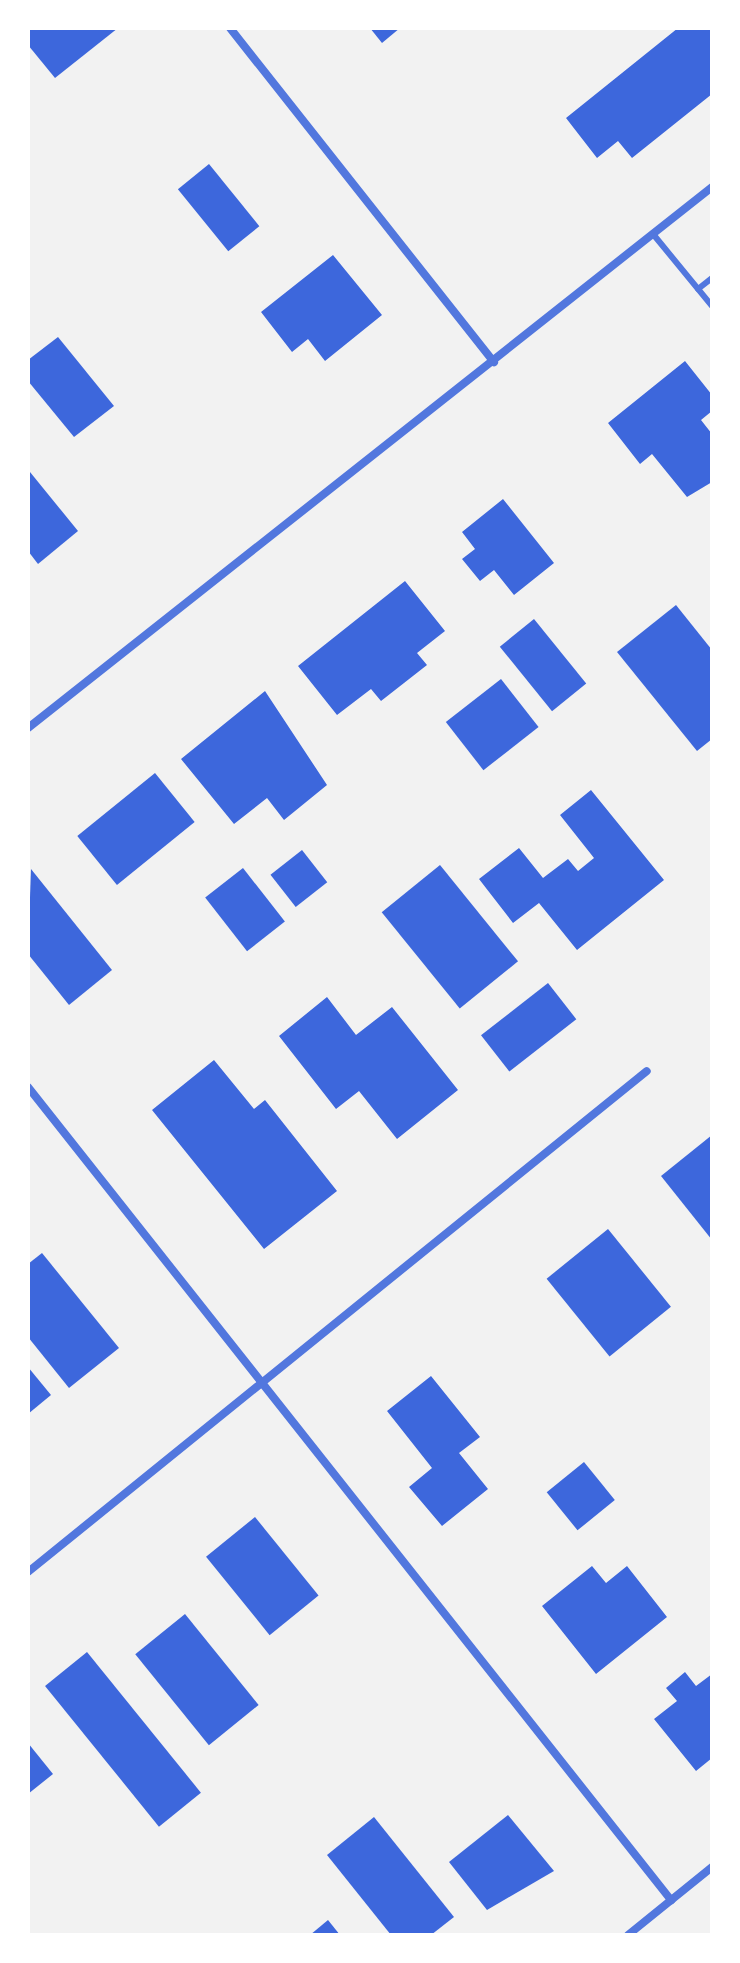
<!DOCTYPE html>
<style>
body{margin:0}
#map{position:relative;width:740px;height:1963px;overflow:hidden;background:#f2f2f2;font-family:"Golos Text",sans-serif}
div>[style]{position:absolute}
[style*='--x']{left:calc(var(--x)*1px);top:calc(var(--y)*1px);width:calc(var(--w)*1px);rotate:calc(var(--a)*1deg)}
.building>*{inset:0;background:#3d67dc;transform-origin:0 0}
.service>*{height:6px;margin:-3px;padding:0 3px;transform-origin:3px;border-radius:3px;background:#5277de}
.minor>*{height:8px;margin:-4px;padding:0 4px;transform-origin:4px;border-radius:4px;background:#5277de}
span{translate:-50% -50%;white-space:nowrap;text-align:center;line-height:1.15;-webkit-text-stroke:8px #fff;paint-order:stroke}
.frame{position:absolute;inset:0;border:30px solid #fff;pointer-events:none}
</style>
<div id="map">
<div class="building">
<i style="clip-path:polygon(28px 28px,118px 28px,55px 78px,28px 45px)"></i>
<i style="clip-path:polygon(370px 28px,400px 28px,382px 43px)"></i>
<i style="clip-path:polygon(678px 28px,712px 28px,712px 94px,632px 158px,618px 141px,597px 158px,566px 118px)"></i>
<i style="left:209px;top:164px;width:80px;height:40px;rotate:51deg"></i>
<i style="clip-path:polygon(333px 255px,382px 315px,325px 361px,308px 339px,292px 352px,261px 312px)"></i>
<i style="clip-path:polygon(58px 337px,114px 406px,74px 437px,28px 381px,28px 360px)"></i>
<i style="clip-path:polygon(685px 361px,712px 395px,712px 411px,701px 420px,712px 434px,712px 482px,687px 497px,652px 454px,640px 464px,608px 423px)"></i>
<i style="clip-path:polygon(30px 472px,78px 531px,38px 564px,28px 551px)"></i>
<i style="clip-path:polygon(503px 499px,554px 563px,514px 595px,494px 570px,480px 581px,462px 559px,475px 549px,462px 532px)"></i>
<i style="clip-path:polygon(405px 581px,445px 631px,417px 653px,427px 665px,381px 701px,371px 689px,337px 715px,298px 666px)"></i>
<i style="clip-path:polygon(676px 605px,712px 650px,712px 739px,697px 751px,617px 652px)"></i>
<i style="left:534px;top:619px;width:83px;height:44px;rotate:51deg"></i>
<i style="left:501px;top:679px;width:61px;height:70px;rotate:52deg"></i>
<i style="clip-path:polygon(265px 691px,327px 785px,284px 820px,267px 798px,234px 824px,181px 759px)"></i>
<i style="left:155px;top:773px;width:63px;height:100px;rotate:51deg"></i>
<i style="clip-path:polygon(591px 790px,664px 880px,577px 950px,539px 903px,513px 923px,479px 879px,519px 848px,543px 878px,568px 859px,578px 871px,594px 858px,560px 815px)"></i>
<i style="left:302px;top:850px;width:41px;height:40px;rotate:52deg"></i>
<i style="left:440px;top:865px;width:124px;height:75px;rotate:51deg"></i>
<i style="left:243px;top:868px;width:68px;height:48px;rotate:52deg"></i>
<i style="clip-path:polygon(31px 869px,112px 970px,69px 1005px,28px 954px)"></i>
<i style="left:548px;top:983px;width:46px;height:85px;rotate:52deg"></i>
<i style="clip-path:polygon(327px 997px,356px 1035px,392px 1007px,458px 1090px,397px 1139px,359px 1091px,336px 1109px,279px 1036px)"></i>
<i style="clip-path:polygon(214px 1060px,254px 1109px,265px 1100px,337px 1191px,264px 1249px,152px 1110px)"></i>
<i style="clip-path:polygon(712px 1135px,712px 1240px,661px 1176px)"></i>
<i style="left:608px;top:1229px;width:100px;height:79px;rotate:51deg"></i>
<i style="clip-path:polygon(42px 1253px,119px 1348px,69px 1388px,28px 1337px,28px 1264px)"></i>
<i style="clip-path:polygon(28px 1367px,51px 1395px,28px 1414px)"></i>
<i style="clip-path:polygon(431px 1376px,480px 1437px,459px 1453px,488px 1489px,442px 1526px,409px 1487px,432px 1468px,387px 1411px)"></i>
<i style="left:584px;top:1462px;width:49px;height:48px;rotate:51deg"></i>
<i style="left:255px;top:1517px;width:101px;height:63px;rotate:51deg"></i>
<i style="clip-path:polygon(592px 1566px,606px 1583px,627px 1566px,667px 1617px,596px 1674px,542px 1606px)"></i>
<i style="left:185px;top:1614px;width:117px;height:64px;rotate:51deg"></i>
<i style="left:87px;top:1652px;width:181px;height:54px;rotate:51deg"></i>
<i style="clip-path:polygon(685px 1672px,696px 1686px,712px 1674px,712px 1758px,696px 1771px,654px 1719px,677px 1701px,666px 1688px)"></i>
<i style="clip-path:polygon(28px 1743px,53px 1774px,28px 1794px)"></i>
<i style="clip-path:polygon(508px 1815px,554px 1871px,487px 1910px,449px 1862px)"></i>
<i style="clip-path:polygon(374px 1817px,454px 1917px,431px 1935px,391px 1935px,327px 1855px)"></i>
<i style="clip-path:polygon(328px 1920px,340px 1935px,310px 1935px)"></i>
</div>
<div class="service">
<i style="--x:653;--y:234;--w:93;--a:50.7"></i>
<i style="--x:698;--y:289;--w:18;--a:-38"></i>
</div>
<div class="minor">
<i style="--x:230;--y:28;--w:426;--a:51.7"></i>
<i style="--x:28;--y:728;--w:872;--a:-38.34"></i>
<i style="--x:28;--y:1087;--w:1037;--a:51.66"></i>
<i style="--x:28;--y:1572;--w:796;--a:-38.99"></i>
<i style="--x:628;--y:1935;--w:108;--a:-39"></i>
</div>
<div class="frame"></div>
</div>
